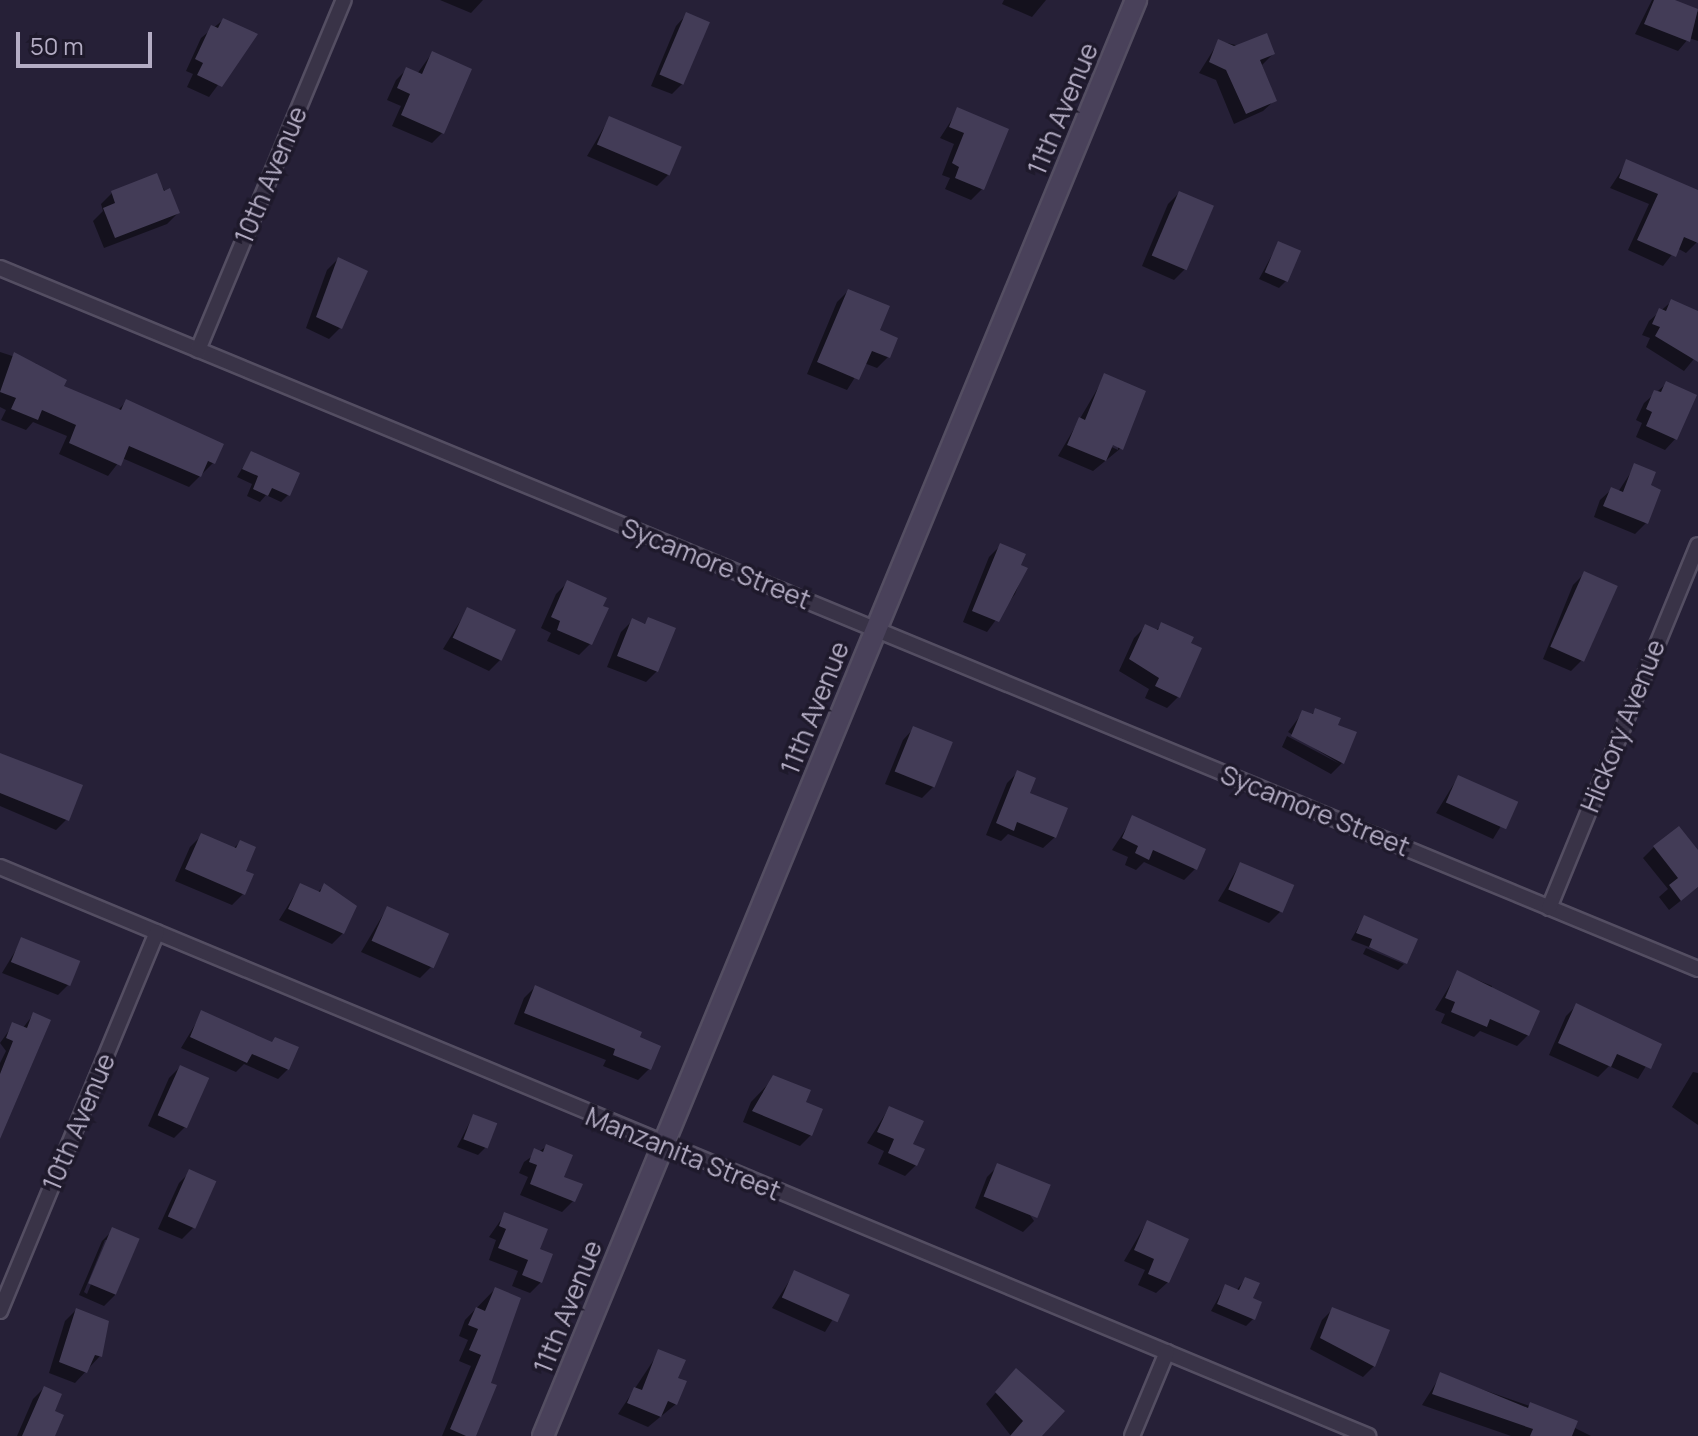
<!DOCTYPE html>
<style>
body{margin:0}
#map{position:relative;width:1698px;height:1436px;overflow:hidden;background:#262037;font-family:Manrope,sans-serif}
div>[style]{position:absolute}
[style*='--x']{left:calc(var(--x)*1px);top:calc(var(--y)*1px);width:calc(var(--w)*1px);rotate:calc(var(--a)*1deg)}
.shadow>*{inset:0;background:#0007}
.building>*{inset:0;background:#433c57;transform-origin:0 0}
.roads{filter:drop-shadow(2px 0 #544e62) drop-shadow(-2px 0 #544e62) drop-shadow(0 2px #544e62) drop-shadow(0 -2px #544e62)}
.minor>*{height:14px;margin:-7px;padding:0 7px;transform-origin:7px;border-radius:7px;background:#393347}
.secondary>*{height:20px;margin:-10px;padding:0 10px;transform-origin:10px;border-radius:10px;background:#49415a}
span{translate:-50% -50%;white-space:nowrap;text-align:center;line-height:1.15;-webkit-text-stroke:7px #1e192b;paint-order:stroke}
.street-label{font-size:26px;color:#b4adc4}
.scale{position:absolute;left:16px;top:32px;width:136px;height:36px;box-sizing:border-box;border:4px solid #b4adc4;border-top:0;padding-left:10px;font-size:24px;line-height:28px;white-space:nowrap;color:#b4adc4;-webkit-text-stroke:6px #1e192b;paint-order:stroke}
</style>
<div id="map">
<div class="shadow">
<i style="clip-path:polygon(440px 0,483px 0,471px 13px)"></i>
<i style="clip-path:polygon(1004px 0,1046px 0,1032px 17px,1002px 4px)"></i>
<i style="clip-path:polygon(1652px 0,1670px 0,1698px 12px,1698px 41px,1689px 38px,1678px 51px,1635px 34px)"></i>
<i style="clip-path:polygon(687px 14px,683px 83px,672px 94px,651px 86px,676px 26px)"></i>
<i style="clip-path:polygon(223px 20px,255px 35px,209px 97px,187px 87px,193px 74px,186px 71px,201px 38px)"></i>
<i style="clip-path:polygon(1219px 41px,1273px 54px,1262px 65px,1275px 100px,1263px 111px,1234px 124px,1216px 80px,1199px 73px)"></i>
<i style="clip-path:polygon(432px 53px,443px 132px,432px 143px,392px 126px,401px 106px,387px 100px,396px 80px,407px 69px,417px 74px)"></i>
<i style="clip-path:polygon(958px 110px,982px 189px,971px 200px,945px 189px,950px 178px,942px 175px,954px 144px,940px 138px)"></i>
<i style="clip-path:polygon(609px 119px,668px 175px,657px 186px,587px 156px)"></i>
<i style="clip-path:polygon(1627px 162px,1698px 192px,1697px 242px,1686px 253px,1677px 248px,1663px 266px,1628px 250px,1649px 204px,1610px 188px)"></i>
<i style="clip-path:polygon(156px 176px,178px 213px,167px 224px,104px 248px,93px 221px,103px 211px,101px 204px,112px 193px)"></i>
<i style="clip-path:polygon(1179px 193px,1185px 269px,1174px 280px,1142px 266px,1168px 204px)"></i>
<i style="clip-path:polygon(1278px 244px,1286px 281px,1279px 288px,1259px 279px)"></i>
<i style="clip-path:polygon(338px 259px,340px 328px,329px 339px,306px 328px,327px 270px)"></i>
<i style="clip-path:polygon(848px 291px,877px 331px,896px 339px,888px 357px,877px 368px,864px 363px,847px 390px,807px 374px,837px 302px)"></i>
<i style="clip-path:polygon(1672px 301px,1698px 313px,1698px 354px,1684px 371px,1646px 347px,1650px 338px,1642px 335px,1649px 321px)"></i>
<i style="clip-path:polygon(0 352px,37px 364px,35px 370px,62px 387px,117px 411px,127px 401px,213px 463px,189px 487px,122px 458px,108px 476px,59px 454px,67px 436px,33px 422px,26px 430px,1px 420px,6px 410px,0 407px)"></i>
<i style="clip-path:polygon(evenodd,1105px 376px,1121px 448px,1093px 471px,1058px 456px,1105px 376px,1103px 443px,1118px 445px,1118px 450px,1103px 443px)"></i>
<i style="clip-path:polygon(1666px 384px,1676px 438px,1665px 450px,1636px 437px,1642px 423px,1636px 420px,1644px 403px)"></i>
<i style="clip-path:polygon(251px 453px,288px 495px,281px 502px,266px 495px,260px 502px,247px 496px,252px 484px,237px 477px)"></i>
<i style="clip-path:polygon(1635px 466px,1646px 523px,1635px 534px,1594px 517px,1600px 500px,1612px 489px,1618px 492px)"></i>
<i style="clip-path:polygon(1000px 546px,1025px 569px,1015px 594px,987px 632px,963px 622px,989px 557px)"></i>
<i style="clip-path:polygon(1584px 574px,1582px 660px,1571px 671px,1543px 659px,1573px 585px)"></i>
<i style="clip-path:polygon(567px 583px,590px 644px,579px 655px,547px 641px,551px 633px,541px 628px,556px 594px)"></i>
<i style="clip-path:polygon(467px 610px,500px 660px,489px 671px,443px 649px)"></i>
<i style="clip-path:polygon(649px 620px,657px 671px,646px 682px,607px 667px,621px 632px,632px 621px,643px 625px)"></i>
<i style="clip-path:polygon(1162px 625px,1178px 697px,1167px 708px,1145px 698px,1149px 689px,1119px 671px,1134px 638px,1145px 627px,1155px 631px)"></i>
<i style="clip-path:polygon(1316px 710px,1335px 726px,1342px 763px,1331px 774px,1282px 747px,1287px 736px,1340px 764px,1288px 732px,1303px 712px,1310px 716px)"></i>
<i style="clip-path:polygon(914px 728px,951px 743px,933px 787px,922px 798px,885px 784px,903px 740px)"></i>
<i style="clip-path:polygon(0 754px,67px 819px,56px 830px,0 806px)"></i>
<i style="clip-path:polygon(1018px 772px,1055px 837px,1043px 848px,1008px 834px,1001px 841px,986px 835px,1007px 783px)"></i>
<i style="clip-path:polygon(1458px 777px,1515px 803px,1493px 839px,1436px 813px)"></i>
<i style="clip-path:polygon(1133px 818px,1195px 869px,1184px 880px,1144px 862px,1136px 870px,1125px 865px,1128px 857px,1112px 850px)"></i>
<i style="clip-path:polygon(201px 836px,233px 849px,240px 842px,243px 894px,232px 905px,175px 881px,190px 847px)"></i>
<i style="clip-path:polygon(1654px 847px,1698px 853px,1698px 887px,1669px 910px,1659px 897px,1668px 889px,1643px 858px)"></i>
<i style="clip-path:polygon(1240px 864px,1280px 912px,1269px 923px,1218px 901px)"></i>
<i style="clip-path:polygon(300px 886px,317px 893px,324px 886px,343px 933px,332px 944px,279px 920px)"></i>
<i style="clip-path:polygon(387px 908px,431px 967px,420px 978px,361px 952px)"></i>
<i style="clip-path:polygon(1364px 917px,1405px 961px,1351px 940px)"></i>
<i style="clip-path:polygon(22px 940px,69px 984px,58px 995px,2px 973px)"></i>
<i style="clip-path:polygon(1366px 948px,1404px 964px,1398px 970px,1363px 954px)"></i>
<i style="clip-path:polygon(1458px 972px,1492px 986px,1490px 992px,1528px 1035px,1517px 1046px,1480px 1031px,1474px 1037px,1441px 1023px,1445px 1014px,1435px 1010px)"></i>
<i style="clip-path:polygon(535px 987px,637px 1038px,649px 1069px,638px 1080px,603px 1066px,606px 1060px,514px 1024px,524px 998px)"></i>
<i style="clip-path:polygon(1577px 1005px,1659px 1045px,1638px 1079px,1609px 1066px,1598px 1077px,1549px 1055px,1566px 1016px)"></i>
<i style="clip-path:polygon(202px 1013px,288px 1069px,278px 1079px,244px 1064px,236px 1072px,181px 1048px)"></i>
<i style="clip-path:polygon(33px 1015px,0 1134px,0 1063px,6px 1051px,0 1043px,13px 1025px,22px 1029px)"></i>
<i style="clip-path:polygon(180px 1067px,185px 1127px,174px 1138px,148px 1126px,169px 1078px)"></i>
<i style="clip-path:polygon(1693px 1072px,1698px 1073px,1698px 1125px,1672px 1107px)"></i>
<i style="clip-path:polygon(774px 1078px,803px 1103px,811px 1135px,800px 1146px,743px 1122px,751px 1102px)"></i>
<i style="clip-path:polygon(889px 1108px,911px 1145px,916px 1165px,905px 1176px,878px 1164px,884px 1151px,867px 1143px)"></i>
<i style="clip-path:polygon(473px 1116px,485px 1148px,478px 1155px,457px 1147px)"></i>
<i style="clip-path:polygon(547px 1146px,573px 1201px,562px 1212px,520px 1195px,528px 1177px,519px 1173px,524px 1162px)"></i>
<i style="clip-path:polygon(998px 1166px,1034px 1221px,1023px 1232px,975px 1208px,987px 1177px)"></i>
<i style="clip-path:polygon(190px 1172px,193px 1228px,182px 1239px,158px 1229px,179px 1183px)"></i>
<i style="clip-path:polygon(505px 1214px,538px 1250px,541px 1282px,530px 1293px,512px 1286px,518px 1271px,489px 1260px,496px 1240px,489px 1237px)"></i>
<i style="clip-path:polygon(1147px 1222px,1168px 1282px,1156px 1293px,1138px 1285px,1145px 1270px,1124px 1261px)"></i>
<i style="clip-path:polygon(evenodd,113px 1230px,116px 1294px,104px 1306px,79px 1295px,102px 1241px,113px 1230px,105px 1240px,109px 1240px,87px 1294px,84px 1292px,105px 1240px)"></i>
<i style="clip-path:polygon(795px 1272px,847px 1296px,825px 1332px,772px 1308px)"></i>
<i style="clip-path:polygon(1245px 1279px,1253px 1319px,1246px 1326px,1211px 1311px,1225px 1286px,1236px 1291px)"></i>
<i style="clip-path:polygon(495px 1289px,488px 1384px,474px 1436px,442px 1436px,471px 1366px,459px 1361px,468px 1340px,459px 1336px,465px 1320px)"></i>
<i style="clip-path:polygon(1333px 1309px,1374px 1366px,1363px 1377px,1310px 1349px,1322px 1320px)"></i>
<i style="clip-path:polygon(76px 1310px,100px 1356px,75px 1383px,49px 1373px,65px 1321px)"></i>
<i style="clip-path:polygon(659px 1352px,676px 1379px,676px 1404px,648px 1427px,618px 1414px)"></i>
<i style="clip-path:polygon(1441px 1375px,1575px 1422px,1573px 1427px,1591px 1436px,1511px 1436px,1422px 1405px)"></i>
<i style="clip-path:polygon(1005px 1382px,1040px 1436px,1011px 1436px,986px 1404px)"></i>
<i style="clip-path:polygon(44px 1388px,53px 1436px,17px 1436px,33px 1399px)"></i>
</div>
<div class="building">
<i style="clip-path:polygon(1654px 0,1675px 0,1698px 9px,1690px 42px,1644px 24px)"></i>
<i style="left:686px;top:12px;width:26px;height:68px;rotate:23deg"></i>
<i style="clip-path:polygon(223px 18px,258px 34px,222px 87px,197px 75px,203px 63px,195px 59px,211px 25px,218px 28px)"></i>
<i style="clip-path:polygon(1267px 33px,1275px 54px,1260px 60px,1277px 101px,1246px 114px,1226px 70px,1209px 62px,1218px 39px,1234px 46px)"></i>
<i style="clip-path:polygon(432px 51px,472px 69px,444px 134px,401px 115px,410px 94px,397px 88px,406px 67px,422px 74px)"></i>
<i style="clip-path:polygon(957px 107px,1009px 129px,984px 190px,955px 178px,959px 167px,952px 163px,964px 133px,949px 127px)"></i>
<i style="left:609px;top:116px;width:79px;height:31px;rotate:23deg"></i>
<i style="clip-path:polygon(1626px 159px,1698px 190px,1698px 243px,1684px 237px,1676px 257px,1637px 240px,1658px 194px,1619px 178px)"></i>
<i style="clip-path:polygon(157px 173px,164px 191px,170px 188px,180px 213px,115px 238px,103px 208px,115px 203px,111px 191px)"></i>
<i style="left:1179px;top:191px;width:38px;height:70px;rotate:23deg"></i>
<i style="left:1278px;top:241px;width:25px;height:34px;rotate:23deg"></i>
<i style="clip-path:polygon(338px 257px,368px 271px,342px 329px,316px 317px)"></i>
<i style="clip-path:polygon(848px 289px,890px 306px,880px 330px,898px 338px,890px 358px,872px 351px,859px 380px,817px 362px)"></i>
<i style="clip-path:polygon(1671px 299px,1698px 311px,1698px 362px,1655px 336px,1660px 327px,1652px 324px,1659px 308px,1666px 311px)"></i>
<i style="clip-path:polygon(14px 352px,67px 380px,64px 386px,121px 410px,126px 399px,224px 444px,215px 464px,208px 461px,201px 477px,129px 446px,121px 466px,69px 443px,76px 425px,42px 410px,38px 420px,11px 409px,16px 398px,0 392px)"></i>
<i style="clip-path:polygon(1104px 373px,1146px 391px,1123px 450px,1113px 445px,1106px 461px,1067px 445px,1079px 417px,1085px 420px)"></i>
<i style="clip-path:polygon(1666px 381px,1697px 395px,1677px 440px,1646px 426px,1652px 412px,1646px 409px,1654px 390px,1661px 392px)"></i>
<i style="clip-path:polygon(251px 451px,300px 473px,290px 496px,272px 488px,268px 496px,253px 489px,258px 476px,242px 469px)"></i>
<i style="clip-path:polygon(1634px 463px,1656px 472px,1651px 485px,1661px 490px,1648px 524px,1603px 506px,1611px 487px,1623px 492px)"></i>
<i style="clip-path:polygon(1000px 543px,1026px 554px,1021px 565px,1028px 568px,999px 622px,972px 611px)"></i>
<i style="left:1584px;top:571px;width:37px;height:83px;rotate:24deg"></i>
<i style="clip-path:polygon(567px 580px,607px 598px,603px 606px,609px 608px,592px 645px,557px 630px,560px 621px,551px 617px)"></i>
<i style="left:467px;top:607px;width:54px;height:34px;rotate:25deg"></i>
<i style="clip-path:polygon(648px 617px,676px 628px,658px 672px,617px 656px,632px 618px,645px 624px)"></i>
<i style="clip-path:polygon(1161px 622px,1194px 637px,1191px 643px,1202px 648px,1180px 698px,1155px 686px,1159px 678px,1129px 659px,1145px 624px,1158px 630px)"></i>
<i style="clip-path:polygon(1315px 708px,1341px 718px,1338px 725px,1357px 732px,1344px 764px,1291px 736px,1302px 710px,1313px 714px)"></i>
<i style="left:913px;top:726px;width:43px;height:49px;rotate:22deg"></i>
<i style="clip-path:polygon(0 753px,83px 785px,69px 821px,0 793px)"></i>
<i style="clip-path:polygon(1017px 770px,1036px 778px,1030px 793px,1068px 808px,1056px 838px,1017px 822px,1014px 831px,996px 823px)"></i>
<i style="left:1458px;top:775px;width:66px;height:30px;rotate:24deg"></i>
<i style="clip-path:polygon(1132px 815px,1206px 849px,1197px 870px,1153px 850px,1149px 860px,1135px 853px,1138px 846px,1122px 838px)"></i>
<i style="clip-path:polygon(1679px 826px,1698px 850px,1698px 887px,1681px 901px,1669px 885px,1678px 878px,1653px 846px)"></i>
<i style="clip-path:polygon(201px 833px,236px 848px,240px 840px,256px 847px,246px 871px,254px 874px,245px 895px,185px 869px)"></i>
<i style="left:1240px;top:862px;width:59px;height:30px;rotate:23deg"></i>
<i style="clip-path:polygon(300px 883px,320px 892px,324px 883px,357px 906px,344px 934px,288px 909px)"></i>
<i style="left:387px;top:906px;width:68px;height:38px;rotate:24deg"></i>
<i style="clip-path:polygon(1364px 915px,1418px 939px,1407px 964px,1369px 947px,1372px 939px,1356px 933px)"></i>
<i style="left:21px;top:937px;width:64px;height:27px;rotate:22deg"></i>
<i style="clip-path:polygon(1457px 970px,1540px 1011px,1529px 1036px,1490px 1019px,1487px 1027px,1451px 1012px,1455px 1002px,1445px 998px)"></i>
<i style="clip-path:polygon(535px 985px,642px 1032px,640px 1037px,661px 1046px,651px 1070px,613px 1055px,615px 1049px,524px 1013px)"></i>
<i style="clip-path:polygon(1576px 1003px,1662px 1044px,1651px 1069px,1617px 1054px,1611px 1067px,1558px 1043px)"></i>
<i style="clip-path:polygon(201px 1010px,272px 1042px,275px 1037px,299px 1047px,289px 1070px,252px 1054px,247px 1063px,190px 1037px)"></i>
<i style="clip-path:polygon(33px 1012px,51px 1020px,0 1139px,0 1074px,13px 1041px,6px 1038px,12px 1022px,27px 1028px)"></i>
<i style="left:180px;top:1065px;width:32px;height:55px;rotate:24deg"></i>
<i style="clip-path:polygon(773px 1075px,811px 1090px,806px 1102px,823px 1109px,812px 1136px,752px 1111px)"></i>
<i style="clip-path:polygon(889px 1106px,924px 1121px,913px 1144px,925px 1149px,917px 1166px,888px 1153px,894px 1139px,877px 1132px)"></i>
<i style="left:473px;top:1114px;width:26px;height:27px;rotate:21deg"></i>
<i style="clip-path:polygon(546px 1144px,573px 1155px,564px 1177px,583px 1184px,575px 1202px,530px 1184px,537px 1165px,529px 1162px,534px 1148px,543px 1152px)"></i>
<i style="left:997px;top:1163px;width:58px;height:36px;rotate:22deg"></i>
<i style="left:189px;top:1169px;width:30px;height:52px;rotate:24deg"></i>
<i style="clip-path:polygon(504px 1212px,548px 1229px,540px 1249px,553px 1254px,542px 1283px,522px 1275px,528px 1260px,498px 1248px,506px 1229px,499px 1226px)"></i>
<i style="clip-path:polygon(1147px 1220px,1189px 1239px,1169px 1283px,1148px 1274px,1154px 1259px,1134px 1250px)"></i>
<i style="left:112px;top:1227px;width:30px;height:61px;rotate:23deg"></i>
<i style="left:794px;top:1270px;width:61px;height:30px;rotate:24deg"></i>
<i style="clip-path:polygon(1245px 1277px,1260px 1283px,1253px 1298px,1262px 1302px,1255px 1320px,1217px 1304px,1225px 1284px,1239px 1290px)"></i>
<i style="clip-path:polygon(495px 1287px,521px 1298px,491px 1383px,497px 1385px,476px 1436px,466px 1436px,450px 1429px,481px 1355px,469px 1350px,478px 1329px,468px 1325px,476px 1307px,485px 1311px)"></i>
<i style="clip-path:polygon(1332px 1307px,1390px 1330px,1375px 1367px,1320px 1338px)"></i>
<i style="clip-path:polygon(76px 1308px,109px 1321px,102px 1357px,95px 1355px,87px 1373px,59px 1362px)"></i>
<i style="clip-path:polygon(658px 1349px,686px 1360px,678px 1378px,687px 1381px,677px 1405px,668px 1401px,661px 1417px,627px 1403px,634px 1387px,642px 1390px)"></i>
<i style="clip-path:polygon(1016px 1368px,1065px 1411px,1042px 1436px,1010px 1436px,1023px 1421px,995px 1392px)"></i>
<i style="clip-path:polygon(1440px 1372px,1528px 1408px,1530px 1402px,1578px 1421px,1572px 1436px,1530px 1436px,1533px 1429px,1432px 1394px)"></i>
<i style="clip-path:polygon(44px 1386px,62px 1394px,55px 1411px,64px 1415px,55px 1436px,22px 1436px)"></i>
</div>
<div class="roads">
<div class="minor">
<i style="--x:0;--y:268;--w:1837;--a:22.43"></i>
<i style="--x:198;--y:350;--w:379;--a:-67.4"></i>
<i style="--x:0;--y:867;--w:1482;--a:22.58"></i>
<i style="--x:1549;--y:908;--w:392;--a:-67.7"></i>
<i style="--x:0;--y:1311;--w:410;--a:-67.5"></i>
<i style="--x:1132;--y:1436;--w:91;--a:-67.4"></i>
</div>
<div class="secondary">
<i style="--x:543;--y:1436;--w:1554;--a:-67.56"></i>
</div>
</div>
<div class="street-label">
<span style="left:1063px;top:109px;rotate:-67deg">11th Avenue</span>
<span style="left:271px;top:175px;rotate:-67deg">10th Avenue</span>
<span style="left:716px;top:564px;rotate:22deg">Sycamore Street</span>
<span style="left:815px;top:708px;rotate:-68deg">11th Avenue</span>
<span style="left:1623px;top:726px;rotate:-68deg">Hickory Avenue</span>
<span style="left:1315px;top:811px;rotate:22deg">Sycamore Street</span>
<span style="left:79px;top:1122px;rotate:-67deg">10th Avenue</span>
<span style="left:683px;top:1154px;rotate:22deg">Manzanita Street</span>
<span style="left:568px;top:1307px;rotate:-68deg">11th Avenue</span>
</div>
<div class="scale">50 m</div>
</div>
